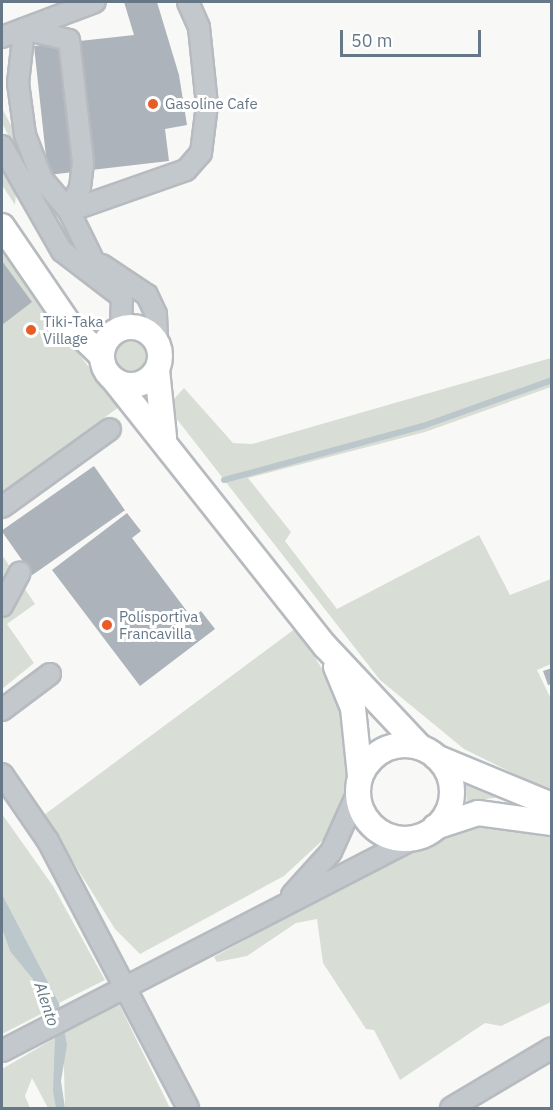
<!DOCTYPE html>
<style>
body{margin:0}
#map{position:relative;width:553px;height:1110px;overflow:hidden;background:#f8f9f6;font-family:"IBM Plex Sans",sans-serif}
div>[style]{position:absolute}
[style*='--x']{left:calc(var(--x)*1px);top:calc(var(--y)*1px);width:calc(var(--w)*1px);rotate:calc(var(--a)*1deg)}
.green>*{inset:0;background:#d8ded5}
.round{border-radius:50%}
.water>*{inset:0;background:#bcc7cc}
.stream>*{height:6px;margin:-3px;padding:0 3px;transform-origin:3px;border-radius:3px;background:#bcc7cc}
.building>*{inset:0;background:#acb3ba;transform-origin:0 0}
.roads{filter:drop-shadow(2px 0 #b7bbc0) drop-shadow(-2px 0 #b7bbc0) drop-shadow(0 2px #b7bbc0) drop-shadow(0 -2px #b7bbc0)}
.minor>*{height:20px;margin:-10px;padding:0 10px;transform-origin:10px;border-radius:10px;background:#c3c8cc}
.major>*{height:24px;margin:-12px;padding:0 12px;transform-origin:12px;border-radius:12px;background:#fff}
.major>.ring{margin:-12px;padding:0;box-sizing:content-box;background:none;border:24px solid #fff;border-radius:50%}
.dots>*{width:16px;height:16px;translate:-50% -50%;box-sizing:border-box;border:3px solid #fff;border-radius:50%}
span{translate:-50% -50%;white-space:nowrap;text-align:center;line-height:1.15;-webkit-text-stroke:6px #fff;paint-order:stroke}
.poi-label{font-size:15px;color:#678}
.left{translate:0 -50%;text-align:left}
.water-label{font-size:16px;color:#637983;font-style:italic}
.frame{position:absolute;inset:0;border:3px solid #678;pointer-events:none}
.scale{position:absolute;left:340px;top:30px;width:141px;height:27px;box-sizing:border-box;border:3px solid #678;border-top:0;padding-left:8px;font-size:18px;line-height:21px;white-space:nowrap;color:#678;-webkit-text-stroke:4px #fff;paint-order:stroke}
</style>
<div id="map">
<div class="green">
<i style="clip-path:polygon(2px 108px,56px 211px,53px 221px,2px 123px)"></i>
<i style="clip-path:polygon(2px 162px,16px 191px,15px 205px,2px 185px)"></i>
<i style="clip-path:polygon(2px 252px,119px 407px,2px 492px)"></i>
<i class="round" style="left:115px;top:339px;width:32px;height:32px"></i>
<i style="clip-path:polygon(551px 358px,551px 387px,425px 432px,248px 478px,291px 532px,285px 541px,337px 609px,479px 535px,510px 595px,551px 579px,551px 664px,537px 670px,551px 699px,551px 792px,464px 749px,380px 680px,176px 418px,172px 401px,184px 388px,233px 443px,252px 444px)"></i>
<i style="clip-path:polygon(2px 555px,35px 604px,7px 624px,34px 663px,2px 689px)"></i>
<i style="clip-path:polygon(296px 628px,339px 695px,347px 733px,348px 783px,340px 809px,324px 839px,284px 876px,140px 954px,115px 929px,44px 815px)"></i>
<i style="clip-path:polygon(464px 775px,502px 792px,500px 797px,467px 802px)"></i>
<i style="clip-path:polygon(2px 814px,53px 886px,105px 980px,59px 1003px,2px 894px)"></i>
<i style="clip-path:polygon(491px 819px,551px 830px,551px 1002px,501px 1026px,485px 1023px,400px 1080px,374px 1030px,366px 1029px,323px 963px,317px 919px,296px 923px,247px 956px,217px 962px,214px 957px,343px 886px,465px 825px)"></i>
<i style="clip-path:polygon(2px 928px,32px 978px,43px 1013px,2px 1034px)"></i>
<i style="clip-path:polygon(118px 1002px,170px 1108px,65px 1108px,63px 1033px)"></i>
<i style="clip-path:polygon(55px 1038px,56px 1108px,48px 1108px,32px 1078px,25px 1096px,30px 1108px,2px 1108px,2px 1069px)"></i>
</div>
<div class="water">
<i style="clip-path:polygon(2px 894px,59px 1003px,67px 1045px,61px 1081px,65px 1108px,56px 1108px,53px 1091px,55px 1038px,32px 978px,10px 951px,2px 928px)"></i>
</div>
<div class="stream">
<i style="--x:224;--y:480;--w:206;--a:-15.2"></i>
<i style="--x:423;--y:426;--w:137;--a:-19.6"></i>
</div>
<div class="building">
<i style="clip-path:polygon(124px 2px,157px 2px,179px 75px,187px 125px,165px 129px,169px 161px,48px 175px,34px 46px,134px 35px)"></i>
<i style="clip-path:polygon(2px 261px,32px 302px,2px 325px)"></i>
<i style="left:94px;top:466px;width:54px;height:113px;rotate:55deg"></i>
<i style="clip-path:polygon(127px 513px,141px 531px,132px 538px,192px 618px,201px 611px,215px 629px,140px 686px,52px 570px)"></i>
<i style="clip-path:polygon(552px 668px,552px 684px,548px 685px,543px 671px)"></i>
</div>
<div class="roads">
<div class="minor">
<i style="--x:24;--y:29;--w:54;--a:96.3"></i>
<i style="--x:18;--y:83;--w:52;--a:82.3"></i>
<i style="--x:25;--y:135;--w:47;--a:68.9"></i>
<i style="--x:42;--y:179;--w:42;--a:49.8"></i>
<i style="--x:69;--y:211;--w:77;--a:63.8"></i>
<i style="--x:24;--y:29;--w:46;--a:13.7"></i>
<i style="--x:69;--y:40;--w:124;--a:83.5"></i>
<i style="--x:83;--y:163;--w:25;--a:97"></i>
<i style="--x:80;--y:188;--w:25;--a:116"></i>
<i style="--x:2;--y:37;--w:99;--a:-20.6"></i>
<i style="--x:2;--y:146;--w:121;--a:60.3"></i>
<i style="--x:62;--y:251;--w:76;--a:37.5"></i>
<i style="--x:122;--y:297;--w:31;--a:92"></i>
<i style="--x:69;--y:211;--w:124;--a:-19.3"></i>
<i style="--x:186;--y:170;--w:23;--a:-49"></i>
<i style="--x:201;--y:153;--w:48;--a:-82.9"></i>
<i style="--x:207;--y:105;--w:78;--a:-95.9"></i>
<i style="--x:199;--y:27;--w:27;--a:-114"></i>
<i style="--x:102;--y:265;--w:54;--a:33.7"></i>
<i style="--x:147;--y:295;--w:21;--a:65"></i>
<i style="--x:156;--y:314;--w:27;--a:88"></i>
<i style="--x:2;--y:507;--w:133;--a:-35.8"></i>
<i style="--x:2;--y:606;--w:38;--a:-62"></i>
<i style="--x:2;--y:710;--w:60;--a:-36.9"></i>
<i style="--x:2;--y:774;--w:81;--a:55.5"></i>
<i style="--x:48;--y:841;--w:301;--a:62.3"></i>
<i style="--x:292;--y:895;--w:58;--a:-47.8"></i>
<i style="--x:331;--y:852;--w:66;--a:-65.8"></i>
<i style="--x:2;--y:1051;--w:466;--a:-27.3"></i>
<i style="--x:451;--y:1108;--w:117;--a:-30.7"></i>
</div>
<div class="major">
<i style="--x:2;--y:226;--w:119;--a:55.6"></i>
<i style="--x:69;--y:324;--w:46;--a:44.1"></i>
<i class="ring" style="left:102px;top:327px;width:34px;height:34px"></i>
<i style="--x:157;--y:370;--w:67;--a:84"></i>
<i style="--x:114;--y:380;--w:340;--a:51.6"></i>
<i style="--x:325;--y:646;--w:140;--a:46.7"></i>
<i style="--x:336;--y:667;--w:44;--a:67.5"></i>
<i style="--x:353;--y:708;--w:68;--a:84.1"></i>
<i class="ring" style="left:358px;top:745px;width:70px;height:70px"></i>
<i style="--x:436;--y:757;--w:126;--a:22.5"></i>
<i style="--x:435;--y:827;--w:45;--a:-18"></i>
<i style="--x:478;--y:813;--w:75;--a:7.7"></i>
</div>
</div>
<div class="dots">
<i style="left:153px;top:104px;background:#e95c25"></i>
<i style="left:31px;top:330px;background:#e95c25"></i>
<i style="left:107px;top:625px;background:#e95c25"></i>
</div>
<div class="poi-label">
<span class="left" style="left:165px;top:104px">Gasoline Cafe</span>
<span class="left" style="left:43px;top:330px">Tiki-Taka<br>Village</span>
<span class="left" style="left:119px;top:625px">Polisportiva<br>Francavilla</span>
</div>
<div class="water-label">
<span style="left:47px;top:1004px;rotate:71deg">Alento</span>
</div>
<div class="frame"></div>
<div class="scale">50 m</div>
</div>
